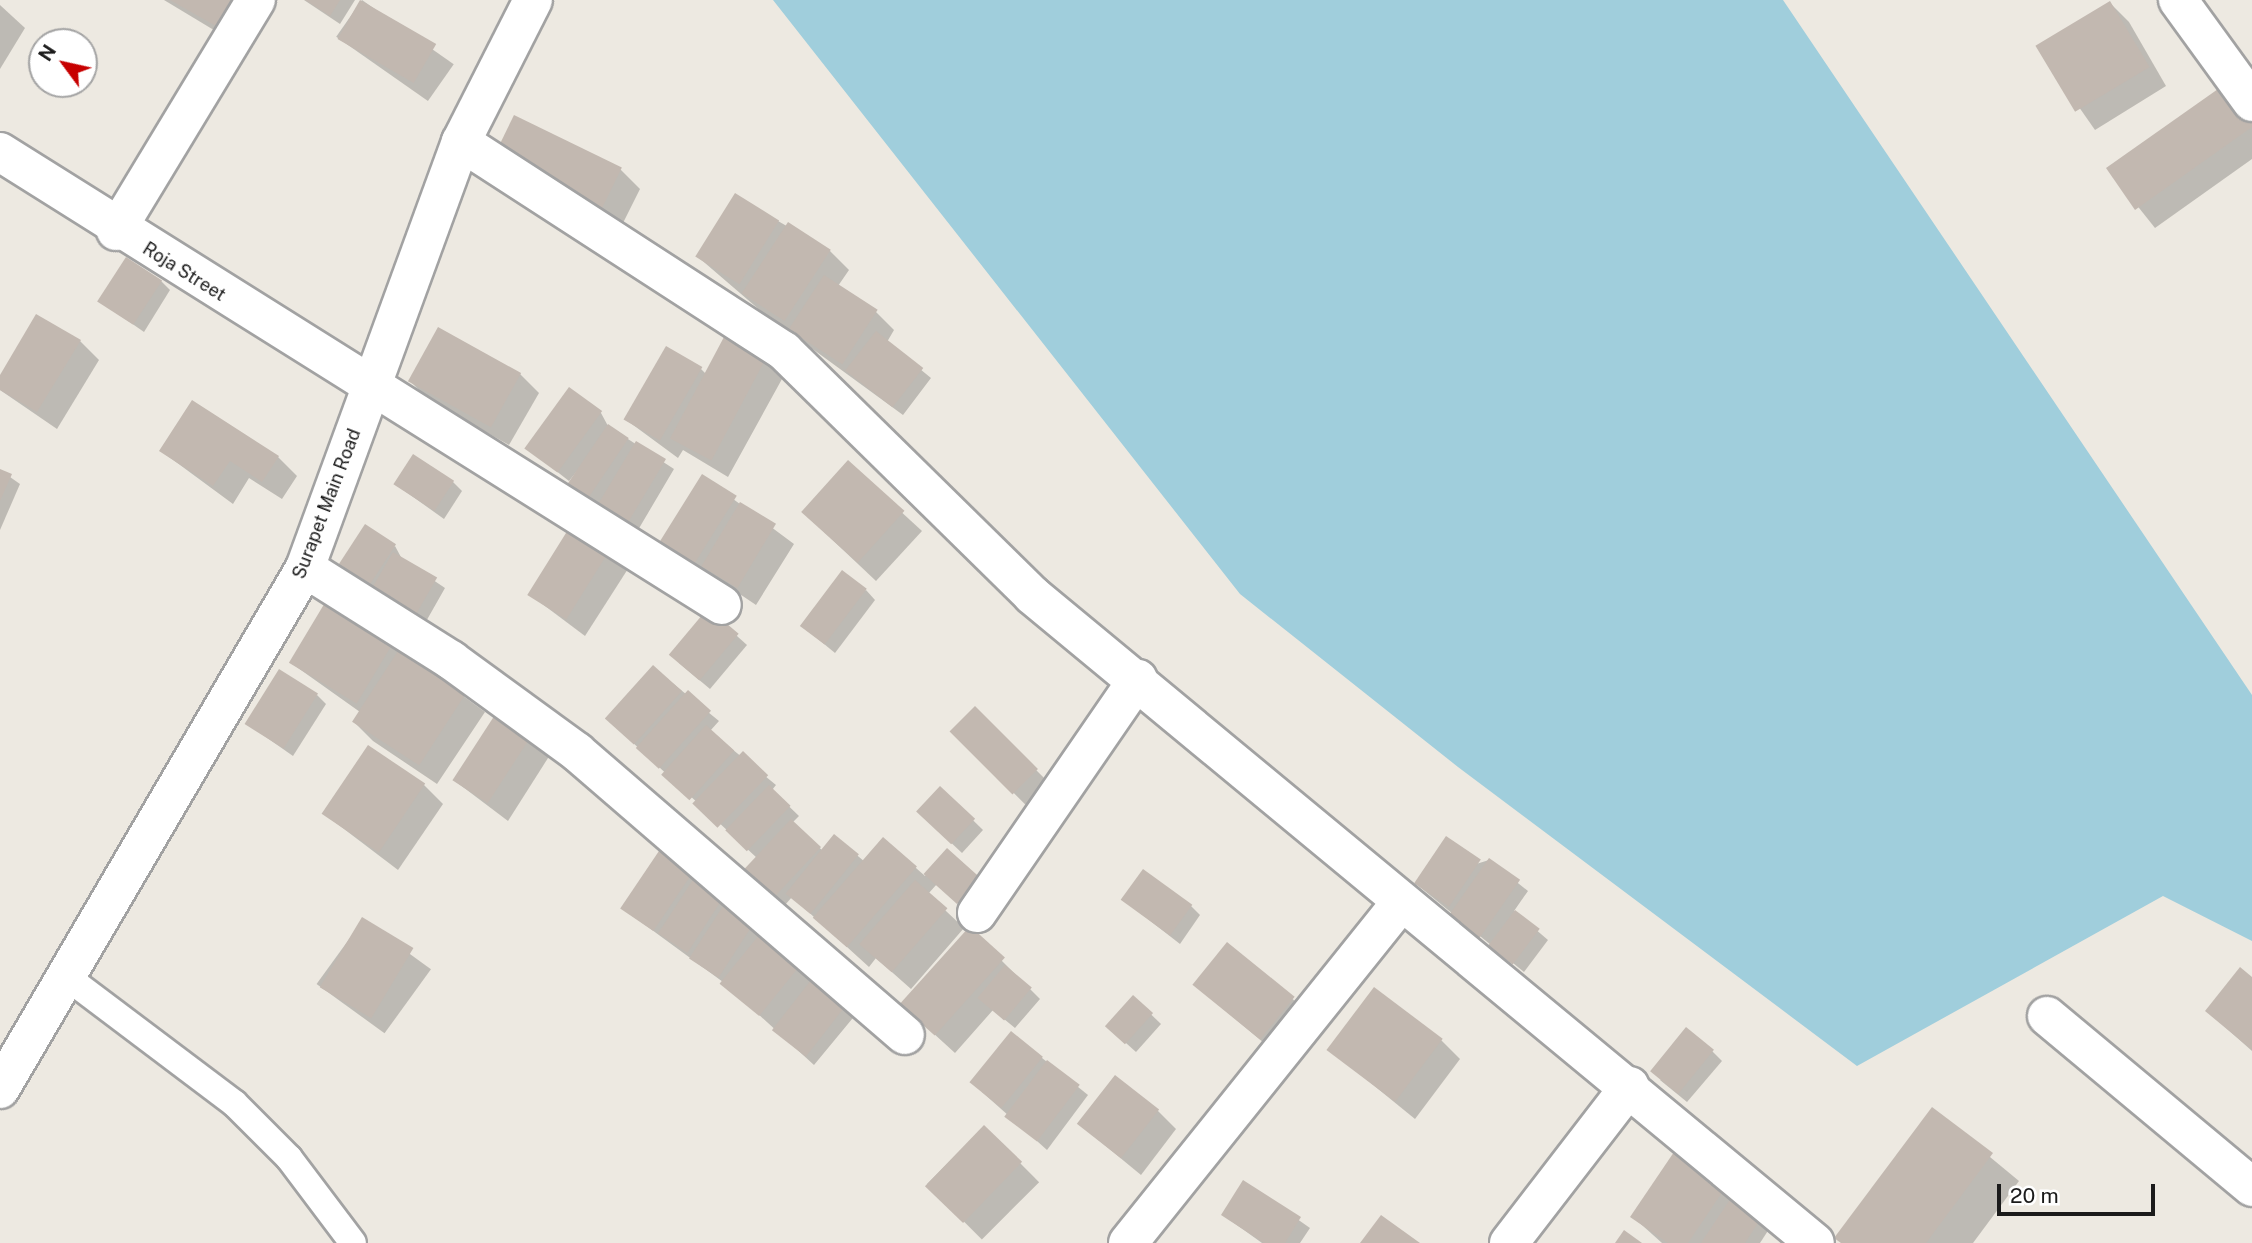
<!DOCTYPE html>
<style>
body{margin:0}
#map{position:relative;width:2252px;height:1243px;overflow:hidden;background:#ede9e1;font-family:"Public Sans",sans-serif}
div>[style]{position:absolute}
[style*='--x']{left:calc(var(--x)*1px);top:calc(var(--y)*1px);width:calc(var(--w)*1px);rotate:calc(var(--a)*1deg)}
.water>*{inset:0;background:#a0cedc}
.shadow>*{inset:0;background:#0003;transform-origin:0 0}
.building>*{inset:0;background:#c2b8b0;transform-origin:0 0}
.roads{filter:drop-shadow(2px 0 #a2a2a2) drop-shadow(-2px 0 #a2a2a2) drop-shadow(0 2px #a2a2a2) drop-shadow(0 -2px #a2a2a2)}
.lane>*{height:26px;margin:-13px;padding:0 13px;transform-origin:13px;border-radius:13px;background:#fff}
.street>*{height:38px;margin:-19px;padding:0 19px;transform-origin:19px;border-radius:19px;background:#fff}
span{translate:-50% -50%;white-space:nowrap;text-align:center;line-height:1.15;-webkit-text-stroke:5px #fff;paint-order:stroke}
.street-label{font-size:18px;color:#1b1b1b}
.north{position:absolute;left:28px;top:28px;width:70px;height:70px;box-sizing:border-box;background:#fff;border:2px solid #a4a4a4;border-radius:50%;rotate:303deg;font-size:19px;font-weight:700;line-height:28px;text-align:center;color:#1b1b1b}
.north::after{content:'';display:block;margin:auto;width:24px;height:32px;background:#c70000;clip-path:polygon(50% 0,100% 100%,50% 72%,0 100%)}
.scale{position:absolute;left:1997px;top:1184px;width:158px;height:32px;box-sizing:border-box;border:4px solid #1b1b1b;border-top:0;padding-left:9px;font-size:21px;line-height:24px;white-space:nowrap;color:#1b1b1b;-webkit-text-stroke:5px #fff;paint-order:stroke}
</style>
<div id="map">
<div class="water">
<i style="clip-path:polygon(773px 0,1783px 0,2252px 695px,2252px 941px,2163px 896px,1857px 1066px,1458px 767px,1240px 594px)"></i>
</div>
<div class="shadow">
<i style="clip-path:polygon(164px 0,258px 0,242px 47px)"></i>
<i style="clip-path:polygon(304px 0,355px 0,340px 24px)"></i>
<i style="left:362px;top:0;width:112px;height:45px;rotate:35deg"></i>
<i style="clip-path:polygon(2110px 3px,2129px 22px,2166px 86px,2095px 130px,2037px 47px)"></i>
<i style="clip-path:polygon(0 5px,25px 28px,0 69px)"></i>
<i style="clip-path:polygon(2252px 111px,2252px 159px,2155px 228px,2108px 169px)"></i>
<i style="clip-path:polygon(515px 118px,621px 170px,640px 189px,619px 231px)"></i>
<i style="clip-path:polygon(778px 221px,830px 251px,849px 270px,838px 286px,876px 312px,894px 330px,887px 342px,931px 378px,903px 415px,762px 312px,698px 257px)"></i>
<i style="clip-path:polygon(161px 281px,170px 290px,144px 332px,101px 302px)"></i>
<i style="clip-path:polygon(80px 341px,99px 360px,57px 429px,0 390px,0 378px)"></i>
<i style="clip-path:polygon(764px 361px,782px 379px,728px 477px,683px 450px,678px 458px,625px 419px,701px 369px,705px 373px)"></i>
<i style="clip-path:polygon(520px 374px,539px 393px,509px 445px,429px 400px,410px 381px)"></i>
<i style="clip-path:polygon(569px 390px,601px 413px,608px 426px,674px 469px,638px 530px,601px 505px,598px 511px,579px 499px,597px 446px,569px 481px,528px 449px)"></i>
<i style="clip-path:polygon(161px 451px,278px 457px,297px 476px,282px 499px,249px 478px,233px 504px)"></i>
<i style="clip-path:polygon(848px 463px,922px 531px,876px 581px,822px 530px)"></i>
<i style="clip-path:polygon(0 470px,20px 484px,0 530px)"></i>
<i style="clip-path:polygon(702px 476px,794px 544px,756px 605px,716px 578px,710px 587px,676px 565px)"></i>
<i style="clip-path:polygon(453px 482px,462px 491px,444px 519px,395px 484px)"></i>
<i style="clip-path:polygon(614px 543px,633px 561px,585px 636px,529px 594px)"></i>
<i style="clip-path:polygon(395px 546px,402px 559px,445px 588px,424px 625px,348px 577px)"></i>
<i style="clip-path:polygon(866px 590px,875px 600px,835px 653px,801px 625px)"></i>
<i style="clip-path:polygon(708px 610px,747px 645px,710px 689px,679px 663px)"></i>
<i style="clip-path:polygon(392px 644px,485px 712px,437px 784px,373px 741px,354px 722px,360px 712px,291px 663px)"></i>
<i style="clip-path:polygon(654px 668px,719px 721px,710px 731px,776px 785px,772px 790px,799px 816px,792px 823px,823px 851px,834px 836px,865px 862px,916px 868px,925px 876px,947px 850px,979px 879px,967px 911px,937px 884px,928px 894px,964px 928px,911px 989px,876px 958px,869px 967px,792px 897px,785px 905px,756px 879px,757px 858px,617px 728px)"></i>
<i style="clip-path:polygon(317px 695px,326px 704px,293px 756px,247px 724px)"></i>
<i style="left:975px;top:709px;width:114px;height:32px;rotate:45deg"></i>
<i style="clip-path:polygon(536px 728px,555px 747px,508px 821px,455px 781px)"></i>
<i style="clip-path:polygon(424px 785px,443px 804px,398px 870px,323px 813px)"></i>
<i style="clip-path:polygon(940px 788px,983px 830px,962px 853px,927px 820px)"></i>
<i style="clip-path:polygon(661px 851px,857px 1013px,814px 1065px,723px 982px,622px 908px)"></i>
<i style="clip-path:polygon(1489px 860px,1528px 891px,1514px 911px,1548px 940px,1524px 972px,1415px 883px)"></i>
<i style="clip-path:polygon(1122px 899px,1191px 906px,1200px 915px,1180px 944px)"></i>
<i style="left:363px;top:920px;width:84px;height:79px;rotate:36deg"></i>
<i style="clip-path:polygon(970px 929px,1040px 999px,1015px 1028px,993px 1010px,955px 1053px,921px 1022px)"></i>
<i style="left:1228px;top:945px;width:111px;height:52px;rotate:40deg"></i>
<i style="clip-path:polygon(2252px 980px,2252px 1051px,2207px 1011px)"></i>
<i style="clip-path:polygon(1133px 997px,1161px 1024px,1136px 1052px,1117px 1035px)"></i>
<i style="clip-path:polygon(1011px 1033px,1088px 1095px,1047px 1150px,982px 1092px)"></i>
<i style="clip-path:polygon(1441px 1040px,1460px 1059px,1415px 1119px,1329px 1049px)"></i>
<i style="clip-path:polygon(1712px 1051px,1722px 1061px,1687px 1102px,1660px 1080px)"></i>
<i style="clip-path:polygon(1932px 1109px,2019px 1181px,1973px 1243px,1842px 1243px)"></i>
<i style="clip-path:polygon(1157px 1110px,1176px 1129px,1141px 1175px,1079px 1124px)"></i>
<i style="left:984px;top:1127px;width:78px;height:81px;rotate:45deg"></i>
<i style="clip-path:polygon(1675px 1155px,1773px 1223px,1760px 1243px,1662px 1243px,1633px 1217px)"></i>
<i style="clip-path:polygon(1244px 1182px,1310px 1228px,1300px 1243px,1262px 1243px,1223px 1215px)"></i>
</div>
<div class="building">
<i style="clip-path:polygon(170px 0,239px 0,223px 30px)"></i>
<i style="clip-path:polygon(305px 0,340px 0,330px 16px)"></i>
<i style="left:360px;top:0;width:88px;height:45px;rotate:30deg"></i>
<i style="left:2110px;top:1px;width:77px;height:87px;rotate:59deg"></i>
<i style="clip-path:polygon(2228px 82px,2252px 116px,2252px 127px,2135px 210px,2106px 168px)"></i>
<i style="left:514px;top:115px;width:120px;height:50px;rotate:26deg"></i>
<i style="left:735px;top:193px;width:52px;height:75px;rotate:32deg"></i>
<i style="left:788px;top:222px;width:51px;height:85px;rotate:33deg"></i>
<i style="left:126px;top:257px;width:43px;height:53px;rotate:33deg"></i>
<i style="left:824px;top:275px;width:64px;height:65px;rotate:33deg"></i>
<i style="clip-path:polygon(36px 314px,81px 340px,37px 412px,0 390px,0 375px)"></i>
<i style="left:438px;top:327px;width:95px;height:62px;rotate:29deg"></i>
<i style="left:876px;top:331px;width:60px;height:50px;rotate:38deg"></i>
<i style="left:724px;top:337px;width:47px;height:115px;rotate:28deg"></i>
<i style="left:666px;top:346px;width:42px;height:85px;rotate:30deg"></i>
<i style="left:569px;top:387px;width:41px;height:76px;rotate:36deg"></i>
<i style="clip-path:polygon(192px 400px,279px 456px,262px 482px,230px 461px,213px 486px,159px 451px)"></i>
<i style="left:608px;top:424px;width:25px;height:77px;rotate:34deg"></i>
<i style="left:636px;top:441px;width:35px;height:74px;rotate:31deg"></i>
<i style="left:413px;top:454px;width:49px;height:36px;rotate:33deg"></i>
<i style="left:848px;top:460px;width:76px;height:70px;rotate:42deg"></i>
<i style="clip-path:polygon(0 469px,12px 474px,0 501px)"></i>
<i style="left:702px;top:474px;width:41px;height:87px;rotate:32deg"></i>
<i style="left:740px;top:502px;width:42px;height:75px;rotate:31deg"></i>
<i style="left:576px;top:517px;width:46px;height:92px;rotate:32deg"></i>
<i style="left:365px;top:524px;width:37px;height:52px;rotate:33deg"></i>
<i style="left:393px;top:552px;width:51px;height:46px;rotate:30deg"></i>
<i style="left:842px;top:570px;width:31px;height:70px;rotate:37deg"></i>
<i style="left:326px;top:601px;width:79px;height:72px;rotate:31deg"></i>
<i style="left:708px;top:608px;width:40px;height:61px;rotate:40deg"></i>
<i style="left:400px;top:648px;width:80px;height:88px;rotate:33deg"></i>
<i style="left:653px;top:665px;width:39px;height:72px;rotate:42deg"></i>
<i style="left:279px;top:669px;width:46px;height:65px;rotate:32deg"></i>
<i style="left:688px;top:690px;width:31px;height:78px;rotate:42deg"></i>
<i style="left:502px;top:704px;width:42px;height:91px;rotate:33deg"></i>
<i style="left:975px;top:706px;width:89px;height:36px;rotate:45deg"></i>
<i style="left:706px;top:725px;width:38px;height:67px;rotate:42deg"></i>
<i style="left:368px;top:745px;width:69px;height:83px;rotate:34deg"></i>
<i style="left:743px;top:751px;width:35px;height:73px;rotate:44deg"></i>
<i style="left:769px;top:785px;width:30px;height:63px;rotate:44deg"></i>
<i style="left:940px;top:786px;width:48px;height:35px;rotate:43deg"></i>
<i style="left:791px;top:819px;width:41px;height:69px;rotate:43deg"></i>
<i style="left:834px;top:834px;width:32px;height:77px;rotate:39deg"></i>
<i style="left:1446px;top:836px;width:42px;height:57px;rotate:34deg"></i>
<i style="left:883px;top:837px;width:45px;height:107px;rotate:41deg"></i>
<i style="left:661px;top:848px;width:40px;height:73px;rotate:34deg"></i>
<i style="left:947px;top:848px;width:45px;height:35px;rotate:42deg"></i>
<i style="left:1489px;top:858px;width:38px;height:71px;rotate:35deg"></i>
<i style="left:700px;top:869px;width:35px;height:77px;rotate:33deg"></i>
<i style="left:1143px;top:869px;width:61px;height:38px;rotate:36deg"></i>
<i style="left:915px;top:880px;width:43px;height:85px;rotate:41deg"></i>
<i style="left:731px;top:894px;width:35px;height:77px;rotate:33deg"></i>
<i style="left:1515px;top:910px;width:31px;height:45px;rotate:37deg"></i>
<i style="left:362px;top:917px;width:60px;height:82px;rotate:31deg"></i>
<i style="left:768px;top:924px;width:51px;height:77px;rotate:39deg"></i>
<i style="left:970px;top:926px;width:47px;height:105px;rotate:42deg"></i>
<i style="left:1227px;top:942px;width:87px;height:55px;rotate:39deg"></i>
<i style="left:1005px;top:965px;width:35px;height:43px;rotate:40deg"></i>
<i style="clip-path:polygon(2240px 967px,2252px 977px,2252px 1050px,2205px 1011px)"></i>
<i style="left:815px;top:975px;width:43px;height:70px;rotate:38deg"></i>
<i style="left:1374px;top:987px;width:86px;height:79px;rotate:37deg"></i>
<i style="left:1133px;top:995px;width:27px;height:42px;rotate:42deg"></i>
<i style="left:1686px;top:1027px;width:36px;height:57px;rotate:39deg"></i>
<i style="left:1011px;top:1031px;width:41px;height:66px;rotate:39deg"></i>
<i style="left:1047px;top:1060px;width:41px;height:71px;rotate:37deg"></i>
<i style="left:1115px;top:1075px;width:56px;height:62px;rotate:38deg"></i>
<i style="clip-path:polygon(1932px 1107px,1993px 1153px,1926px 1243px,1841px 1243px,1834px 1238px)"></i>
<i style="left:984px;top:1125px;width:53px;height:85px;rotate:44deg"></i>
<i style="clip-path:polygon(1674px 1152px,1725px 1188px,1688px 1243px,1668px 1243px,1630px 1217px)"></i>
<i style="clip-path:polygon(1243px 1180px,1301px 1217px,1285px 1243px,1264px 1243px,1221px 1215px)"></i>
<i style="clip-path:polygon(1735px 1192px,1765px 1212px,1745px 1243px,1701px 1243px)"></i>
<i style="clip-path:polygon(1381px 1215px,1420px 1243px,1360px 1243px)"></i>
<i style="clip-path:polygon(1624px 1230px,1642px 1243px,1615px 1243px)"></i>
</div>
<div class="roads">
<div class="lane">
<i style="--x:68;--y:978;--w:208;--a:37"></i>
<i style="--x:234;--y:1103;--w:78;--a:45"></i>
<i style="--x:289;--y:1158;--w:106;--a:53"></i>
</div>
<div class="street">
<i style="--x:2178;--y:0;--w:126;--a:54"></i>
<i style="--x:461;--y:142;--w:385;--a:32.9"></i>
<i style="--x:784;--y:351;--w:348;--a:44.5"></i>
<i style="--x:1032;--y:595;--w:1016;--a:39.61"></i>
<i style="--x:0;--y:152;--w:852;--a:32.11"></i>
<i style="--x:116;--y:231;--w:270;--a:-58.8"></i>
<i style="--x:305;--y:568;--w:173;--a:32.2"></i>
<i style="--x:451;--y:660;--w:156;--a:36.1"></i>
<i style="--x:577;--y:752;--w:433;--a:40.8"></i>
<i style="--x:977;--y:913;--w:284;--a:-55.5"></i>
<i style="--x:2047;--y:1016;--w:267;--a:39.8"></i>
<i style="--x:0;--y:1089;--w:604;--a:-59.65"></i>
<i style="--x:305;--y:568;--w:454;--a:-69.9"></i>
<i style="--x:461;--y:142;--w:159;--a:-63.1"></i>
<i style="--x:1128;--y:1243;--w:433;--a:-51.3"></i>
<i style="--x:1509;--y:1243;--w:198;--a:-52.4"></i>
</div>
</div>
<div class="street-label">
<span style="left:184px;top:272px;rotate:32deg">Roja Street</span>
<span style="left:327px;top:504px;rotate:-69deg">Surapet Main Road</span>
</div>
<div class="north">N</div>
<div class="scale">20 m</div>
</div>
